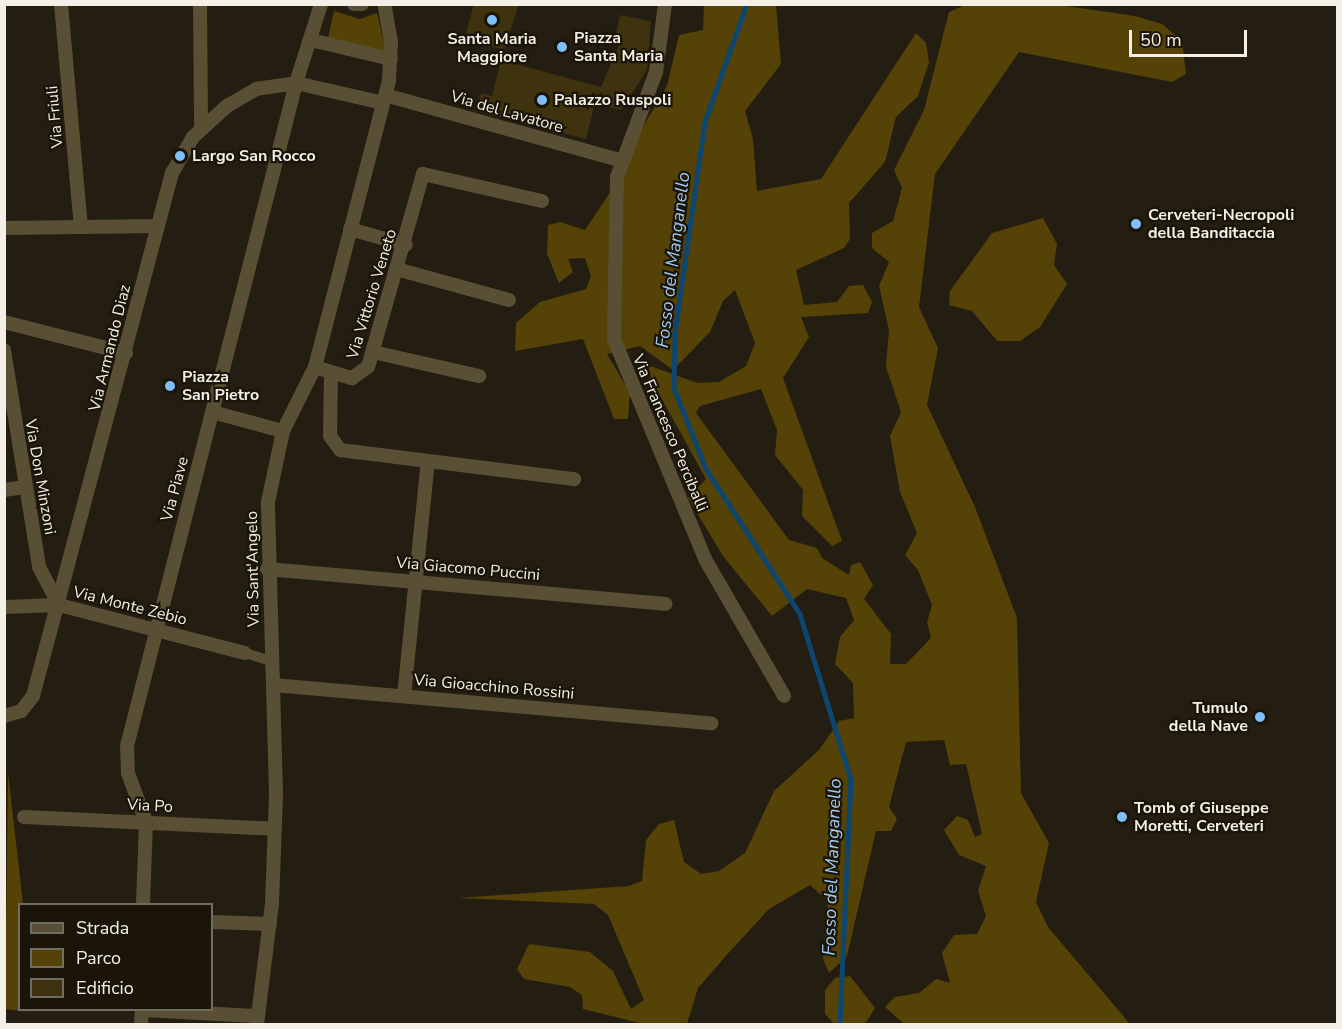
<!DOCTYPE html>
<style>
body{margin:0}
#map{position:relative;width:1342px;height:1029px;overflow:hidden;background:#231e11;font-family:"Nunito Sans",sans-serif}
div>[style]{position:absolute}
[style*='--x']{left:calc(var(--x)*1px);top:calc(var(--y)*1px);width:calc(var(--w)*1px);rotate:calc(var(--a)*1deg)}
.green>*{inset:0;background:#554206}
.stream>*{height:4.5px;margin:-2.25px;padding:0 2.25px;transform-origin:2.25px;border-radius:2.25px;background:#0e4672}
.building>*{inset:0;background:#3f320e}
.pedestrian>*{height:10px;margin:-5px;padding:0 5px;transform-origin:5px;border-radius:5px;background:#594f35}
.minor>*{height:14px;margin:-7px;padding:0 7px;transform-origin:7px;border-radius:7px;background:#594f35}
.dots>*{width:16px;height:16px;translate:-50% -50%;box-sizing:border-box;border:3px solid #1a1508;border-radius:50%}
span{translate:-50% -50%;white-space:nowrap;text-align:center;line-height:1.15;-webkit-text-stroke:4.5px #1a1508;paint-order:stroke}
.poi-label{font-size:16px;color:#f4f0e7;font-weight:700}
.left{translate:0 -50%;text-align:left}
.right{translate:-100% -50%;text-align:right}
.street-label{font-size:16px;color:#f4f0e7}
.water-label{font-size:18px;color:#a1cbf4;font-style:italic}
.frame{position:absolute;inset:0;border:6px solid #f4f0e7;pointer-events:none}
.legend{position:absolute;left:18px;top:903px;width:195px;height:108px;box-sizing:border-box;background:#1a1508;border:2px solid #716d61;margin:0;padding:8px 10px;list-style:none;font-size:18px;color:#f4f0e7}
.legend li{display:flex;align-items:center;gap:12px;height:30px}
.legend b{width:30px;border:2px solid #716d61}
.scale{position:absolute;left:1129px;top:30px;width:118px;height:27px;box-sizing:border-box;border:3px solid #f4f0e7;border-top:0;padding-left:8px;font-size:18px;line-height:21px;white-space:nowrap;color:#f4f0e7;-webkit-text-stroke:4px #1a1508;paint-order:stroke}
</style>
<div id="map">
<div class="green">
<i style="clip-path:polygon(704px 5px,776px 5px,781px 64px,745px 111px,753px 139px,757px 191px,821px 179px,916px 33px,926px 43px,929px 62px,918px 96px,896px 117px,885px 162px,849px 203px,850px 239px,844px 248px,796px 270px,804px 305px,837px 302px,849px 286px,863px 285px,872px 302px,868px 313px,801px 317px,809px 337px,783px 378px,842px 541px,832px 546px,802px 516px,803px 490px,775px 455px,777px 430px,761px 389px,700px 406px,696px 413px,789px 540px,817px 548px,822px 558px,849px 575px,851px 565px,860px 562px,873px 585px,864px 599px,891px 634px,890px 664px,906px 664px,931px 638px,927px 622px,932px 605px,918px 570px,905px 555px,917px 533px,900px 492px,890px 436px,901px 412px,886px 367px,889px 330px,879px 286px,889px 262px,872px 248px,872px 233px,893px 221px,902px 188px,894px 170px,924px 110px,949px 12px,965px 5px,1059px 5px,1135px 16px,1162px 24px,1182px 41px,1186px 74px,1172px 82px,1019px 52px,935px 174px,919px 307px,938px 348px,927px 405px,975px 507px,1017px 618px,1021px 793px,1049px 843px,1036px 902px,1048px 927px,1130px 1024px,904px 1024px,885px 1007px,895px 997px,919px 993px,936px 979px,950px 983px,942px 953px,954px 935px,977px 934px,986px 916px,978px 891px,986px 866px,959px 855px,944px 830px,957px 816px,968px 820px,975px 837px,982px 834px,966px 764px,950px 765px,944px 740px,906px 742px,889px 807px,897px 819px,891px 831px,876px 831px,847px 956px,829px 973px,823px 959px,828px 901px,810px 885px,769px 909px,732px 949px,698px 988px,687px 1024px,643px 1024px,583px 1009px,582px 995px,570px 987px,524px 979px,517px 969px,529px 944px,590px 952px,613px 971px,631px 1009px,644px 1000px,608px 915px,594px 904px,458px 898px,629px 886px,642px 881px,646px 840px,659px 824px,674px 820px,684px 862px,701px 874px,719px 871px,745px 853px,774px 791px,819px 750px,839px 721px,854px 718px,853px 683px,835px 664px,840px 637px,854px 620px,846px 598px,807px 589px,772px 616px,723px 556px,688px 498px,706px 479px,652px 381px,648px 365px,697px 383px,719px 382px,746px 366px,755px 343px,735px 290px,723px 301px,710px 332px,673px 370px,640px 346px,607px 354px,630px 393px,628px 419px,614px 419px,583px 339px,515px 351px,516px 323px,540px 302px,586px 289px,591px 276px,585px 258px,568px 259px,573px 272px,559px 283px,547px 254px,548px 225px,560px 222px,585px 230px,628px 165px,634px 142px,667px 86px,679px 35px,703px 30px)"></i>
<i style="clip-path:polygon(334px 11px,360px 19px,377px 13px,386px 51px,328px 38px)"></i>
<i style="clip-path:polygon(1043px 218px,1057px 244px,1054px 265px,1067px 284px,1040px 327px,1020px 341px,997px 341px,972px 311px,949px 305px,950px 291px,992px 233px)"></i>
<i style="clip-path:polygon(8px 772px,23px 904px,20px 1010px,42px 1013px,5px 1009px)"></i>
<i style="clip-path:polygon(850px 976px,875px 1008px,865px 1024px,834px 1024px,825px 1014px,825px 990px,835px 978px)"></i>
</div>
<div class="stream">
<i style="--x:747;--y:4;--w:125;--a:109.6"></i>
<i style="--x:705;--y:122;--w:214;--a:98.1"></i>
<i style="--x:675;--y:334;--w:54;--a:91.1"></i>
<i style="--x:674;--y:388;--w:87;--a:68.4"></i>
<i style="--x:706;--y:469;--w:173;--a:57"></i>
<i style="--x:800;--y:614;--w:174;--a:72.9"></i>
<i style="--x:851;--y:780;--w:244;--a:92.6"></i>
</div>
<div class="building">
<i style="clip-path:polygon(474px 4px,519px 4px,504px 51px,465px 36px)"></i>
<i style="clip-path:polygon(620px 15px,651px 21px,647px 70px,621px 110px,595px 103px,586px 139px,476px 111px,481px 93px,492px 96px,501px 60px,601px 87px,619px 46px,614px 44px)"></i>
</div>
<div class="pedestrian">
<i style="--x:245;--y:653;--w:28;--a:17"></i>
</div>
<div class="minor">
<i style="--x:61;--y:4;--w:224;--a:84.9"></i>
<i style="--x:200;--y:4;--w:124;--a:89.5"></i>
<i style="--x:354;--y:4;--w:8;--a:0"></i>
<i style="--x:665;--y:4;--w:69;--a:97.5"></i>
<i style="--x:656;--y:72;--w:112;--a:110.4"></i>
<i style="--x:617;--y:177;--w:162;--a:91.1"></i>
<i style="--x:614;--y:339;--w:238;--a:67.5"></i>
<i style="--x:705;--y:559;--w:158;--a:60"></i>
<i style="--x:311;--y:40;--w:82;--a:13.4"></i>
<i style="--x:385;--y:95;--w:244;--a:15.5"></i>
<i style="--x:4;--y:228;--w:154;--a:-0.7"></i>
<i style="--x:350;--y:229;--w:58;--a:15.9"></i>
<i style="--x:400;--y:270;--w:113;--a:15.4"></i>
<i style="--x:4;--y:322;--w:126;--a:14.3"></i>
<i style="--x:4;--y:350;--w:220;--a:80.8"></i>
<i style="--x:39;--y:567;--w:43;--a:62.2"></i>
<i style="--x:373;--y:352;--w:109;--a:12.8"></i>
<i style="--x:315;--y:367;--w:39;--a:17"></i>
<i style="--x:352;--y:378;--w:19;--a:-35"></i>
<i style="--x:368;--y:367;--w:201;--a:-74.1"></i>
<i style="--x:423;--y:174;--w:122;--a:12.8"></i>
<i style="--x:331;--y:373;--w:63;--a:90.9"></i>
<i style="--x:330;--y:436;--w:17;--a:54"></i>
<i style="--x:340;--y:450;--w:236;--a:7.1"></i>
<i style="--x:212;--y:412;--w:73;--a:15"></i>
<i style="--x:4;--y:490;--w:21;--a:-8"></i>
<i style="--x:267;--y:569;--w:400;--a:5"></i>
<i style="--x:4;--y:607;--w:55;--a:-2.1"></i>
<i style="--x:59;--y:605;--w:192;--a:14.5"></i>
<i style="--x:273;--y:685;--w:440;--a:5"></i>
<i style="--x:404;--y:696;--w:236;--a:-84.2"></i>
<i style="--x:4;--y:716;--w:18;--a:-16"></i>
<i style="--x:21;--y:711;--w:19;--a:-51"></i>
<i style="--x:33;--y:696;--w:541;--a:-75.12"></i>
<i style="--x:172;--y:173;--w:42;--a:-59.7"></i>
<i style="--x:193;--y:137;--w:46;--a:-42.4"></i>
<i style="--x:227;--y:106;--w:34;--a:-30"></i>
<i style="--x:256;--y:89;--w:40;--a:-8.5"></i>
<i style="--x:296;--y:83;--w:83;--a:-72.4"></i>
<i style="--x:24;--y:817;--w:251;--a:2.7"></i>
<i style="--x:143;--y:904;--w:82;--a:-87.9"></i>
<i style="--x:146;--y:822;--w:52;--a:-110.2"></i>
<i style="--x:128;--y:773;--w:27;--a:-92"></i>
<i style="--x:127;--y:746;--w:684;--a:-75.7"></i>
<i style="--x:296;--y:83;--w:89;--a:12.9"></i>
<i style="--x:212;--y:922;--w:58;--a:2"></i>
<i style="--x:142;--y:1010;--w:116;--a:3"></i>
<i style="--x:141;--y:1024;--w:14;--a:-86"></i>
<i style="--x:257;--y:1024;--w:121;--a:-82.9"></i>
<i style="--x:272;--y:904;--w:111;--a:-87.9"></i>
<i style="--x:276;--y:793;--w:291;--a:-91.6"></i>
<i style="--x:268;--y:502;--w:73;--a:-78.1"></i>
<i style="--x:283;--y:431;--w:72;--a:-63.4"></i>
<i style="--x:315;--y:367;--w:296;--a:-75.5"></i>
<i style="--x:389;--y:80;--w:38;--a:-87"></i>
<i style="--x:391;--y:42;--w:39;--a:-100"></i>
</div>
<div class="dots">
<i style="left:492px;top:20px;background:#7ebef9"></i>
<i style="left:562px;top:47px;background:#7ebef9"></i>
<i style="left:542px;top:100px;background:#7ebef9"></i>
<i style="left:180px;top:156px;background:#7ebef9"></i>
<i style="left:1136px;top:224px;background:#7ebef9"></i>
<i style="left:170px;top:386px;background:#7ebef9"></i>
<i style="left:1260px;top:717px;background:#7ebef9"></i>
<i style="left:1122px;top:817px;background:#7ebef9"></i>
</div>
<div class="poi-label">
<span class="left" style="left:574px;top:47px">Piazza<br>Santa Maria</span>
<span style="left:492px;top:48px">Santa Maria<br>Maggiore</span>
<span class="left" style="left:554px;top:100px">Palazzo Ruspoli</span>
<span class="left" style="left:192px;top:156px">Largo San Rocco</span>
<span class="left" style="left:1148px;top:224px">Cerveteri-Necropoli<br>della Banditaccia</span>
<span class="left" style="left:182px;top:386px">Piazza<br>San Pietro</span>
<span class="right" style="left:1248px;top:717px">Tumulo<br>della Nave</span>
<span class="left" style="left:1134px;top:817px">Tomb of Giuseppe<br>Moretti, Cerveteri</span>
</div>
<div class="street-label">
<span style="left:507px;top:112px;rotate:16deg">Via del Lavatore</span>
<span style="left:55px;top:117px;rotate:-95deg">Via Friuli</span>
<span style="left:372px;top:294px;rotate:-73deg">Via Vittorio Veneto</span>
<span style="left:110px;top:348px;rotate:-76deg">Via Armando Diaz</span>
<span style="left:670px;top:433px;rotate:67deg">Via Francesco Perciballi</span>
<span style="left:40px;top:477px;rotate:80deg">Via Don Minzoni</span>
<span style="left:175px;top:489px;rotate:-75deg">Via Piave</span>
<span style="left:253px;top:569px;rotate:-91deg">Via Sant'Angelo</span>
<span style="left:468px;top:569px;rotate:5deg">Via Giacomo Puccini</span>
<span style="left:130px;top:606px;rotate:14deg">Via Monte Zebio</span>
<span style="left:494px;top:687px;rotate:5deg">Via Gioacchino Rossini</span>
<span style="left:150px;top:806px;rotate:3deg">Via Po</span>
</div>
<div class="water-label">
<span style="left:673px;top:260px;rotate:-83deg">Fosso del Manganello</span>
<span style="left:832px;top:867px;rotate:-88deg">Fosso del Manganello</span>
</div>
<div class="frame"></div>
<ul class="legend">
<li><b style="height:8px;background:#594f35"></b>Strada</li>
<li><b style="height:16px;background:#554206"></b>Parco</li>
<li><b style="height:16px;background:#3f320e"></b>Edificio</li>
</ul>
<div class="scale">50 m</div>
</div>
